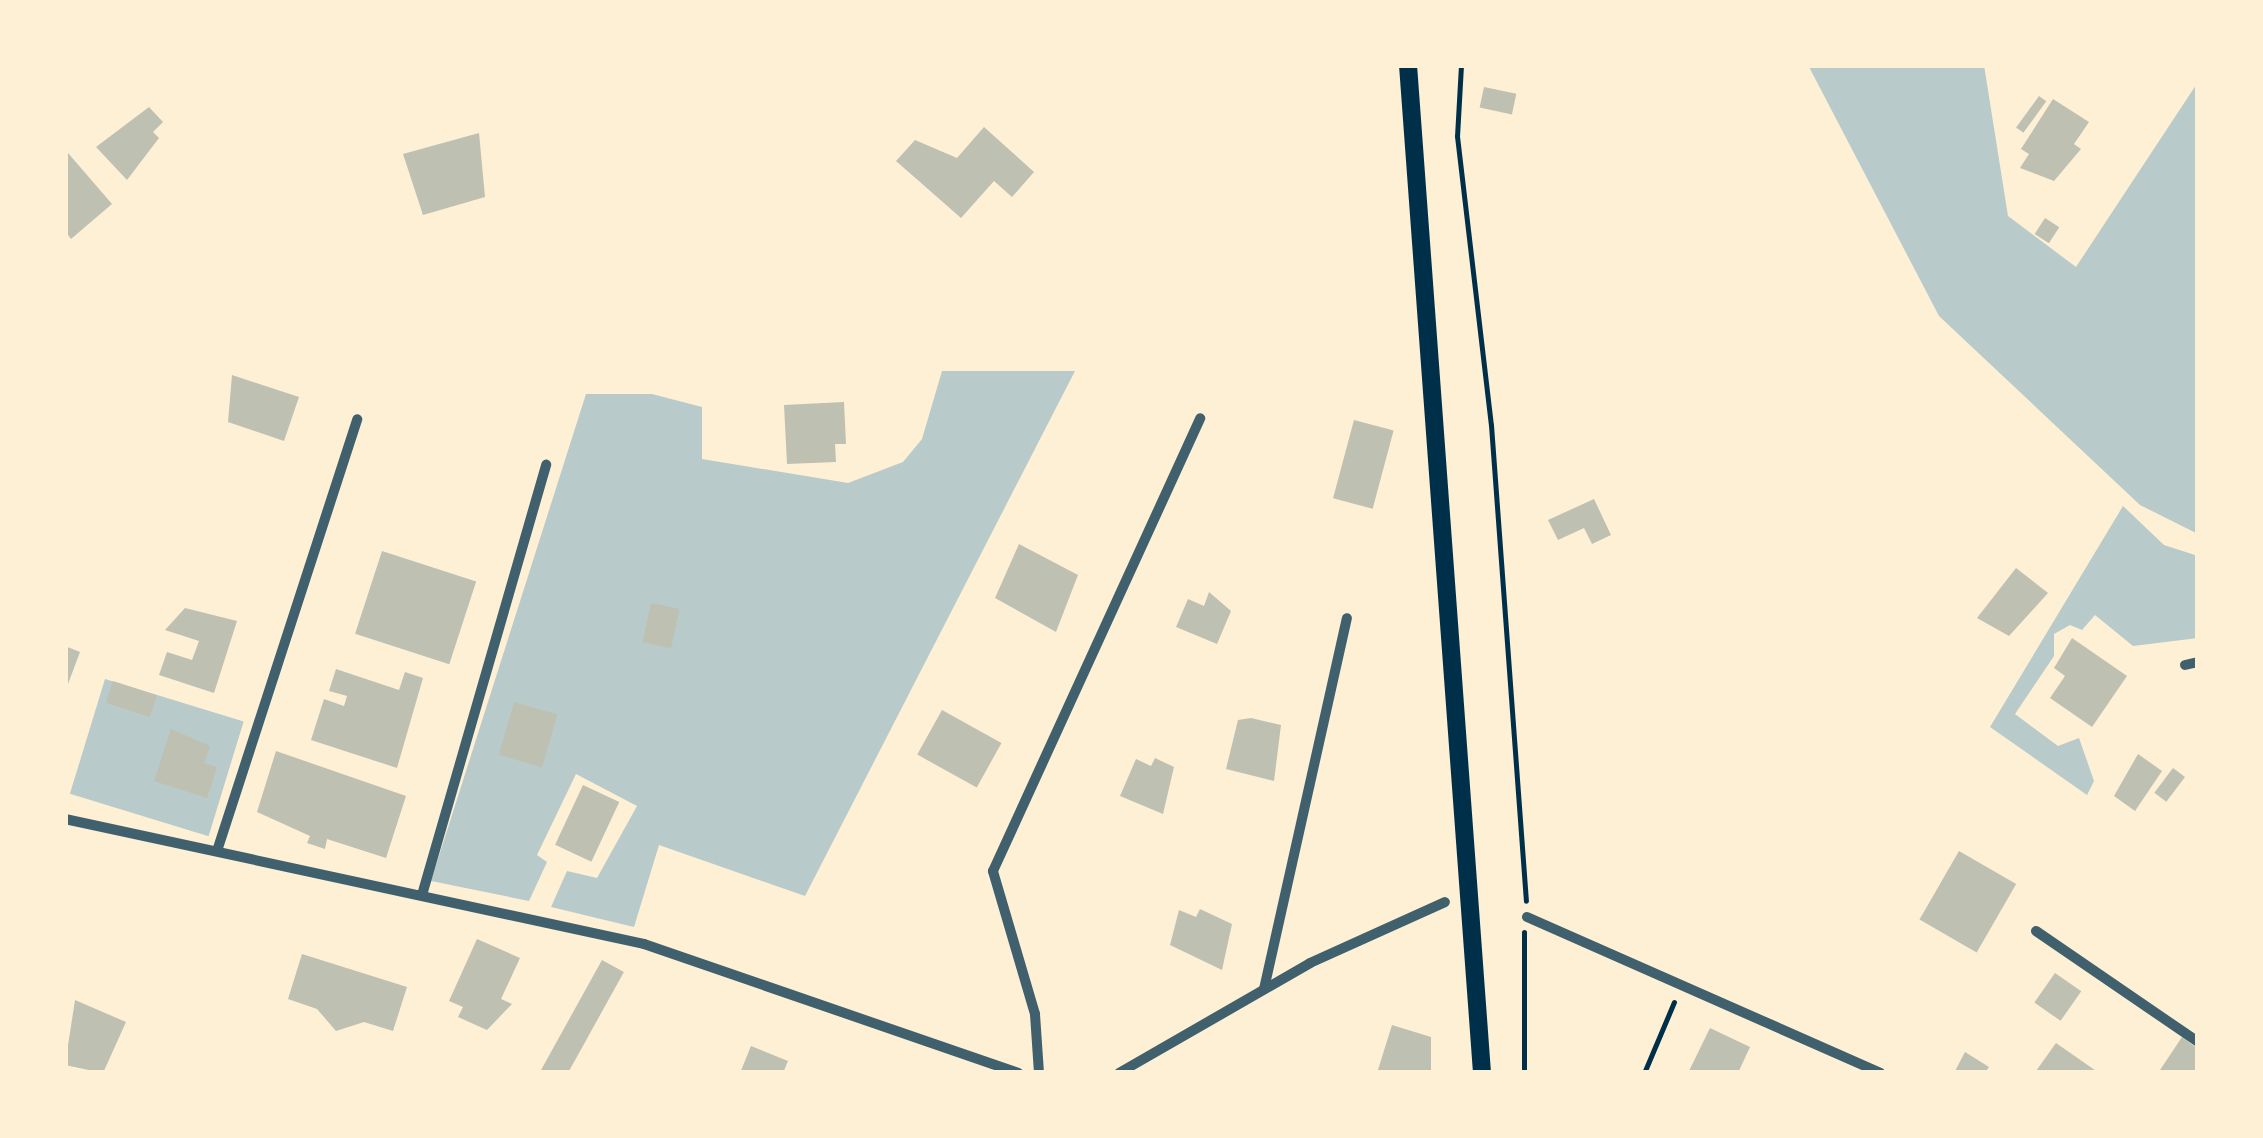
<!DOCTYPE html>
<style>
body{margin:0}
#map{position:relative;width:2263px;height:1138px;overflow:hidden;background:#fdf0d5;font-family:"Public Sans",sans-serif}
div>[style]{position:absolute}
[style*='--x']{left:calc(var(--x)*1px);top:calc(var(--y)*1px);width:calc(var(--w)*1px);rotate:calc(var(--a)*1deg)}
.green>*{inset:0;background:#b9caca;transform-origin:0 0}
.building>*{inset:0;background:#bec0b2;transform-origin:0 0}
.path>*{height:5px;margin:-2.5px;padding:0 2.5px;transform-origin:2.5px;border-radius:2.5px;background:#003049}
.minor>*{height:10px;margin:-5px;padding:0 5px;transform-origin:5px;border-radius:5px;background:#3f606c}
.primary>*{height:18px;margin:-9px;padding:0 9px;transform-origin:9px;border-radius:9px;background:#003049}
span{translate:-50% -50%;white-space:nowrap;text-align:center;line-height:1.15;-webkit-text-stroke:9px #fdf0d5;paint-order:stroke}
.frame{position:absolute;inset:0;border:68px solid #fdf0d5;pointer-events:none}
</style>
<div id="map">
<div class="green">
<i style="clip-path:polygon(1808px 65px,1984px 65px,2008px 216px,2076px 267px,2198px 82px,2198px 534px,2140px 505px,1939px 316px)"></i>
<i style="clip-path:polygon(942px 371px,1075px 371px,805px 896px,659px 845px,634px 927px,551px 907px,567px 871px,597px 878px,637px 806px,576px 774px,537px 855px,547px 862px,529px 901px,431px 881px,586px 394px,652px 394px,702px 407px,702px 459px,848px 483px,903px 462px,922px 439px)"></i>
<i style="clip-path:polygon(2123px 506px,2164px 545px,2198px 556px,2198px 638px,2133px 646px,2095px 615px,2082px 630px,2070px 625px,2054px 634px,2054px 656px,2015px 714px,2058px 746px,2079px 738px,2094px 781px,2087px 795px,1990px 727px)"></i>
<i style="left:105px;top:679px;width:145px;height:120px;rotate:17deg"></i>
</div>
<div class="building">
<i style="left:1484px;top:87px;width:33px;height:21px;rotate:12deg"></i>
<i style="left:2039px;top:96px;width:9px;height:39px;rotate:36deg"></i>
<i style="clip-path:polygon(2053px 99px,2089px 122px,2074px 144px,2081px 149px,2054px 181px,2020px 168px,2029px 154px,2021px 149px)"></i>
<i style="clip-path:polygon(149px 107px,163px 122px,153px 132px,159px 138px,127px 180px,96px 147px)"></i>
<i style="clip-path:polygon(984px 127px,1034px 172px,1012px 197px,994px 181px,961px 218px,896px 161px,915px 140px,957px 158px)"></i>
<i style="clip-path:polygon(479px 133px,485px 197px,423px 215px,403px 154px)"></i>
<i style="clip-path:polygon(68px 153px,112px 204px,71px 239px,65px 231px)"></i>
<i style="left:2045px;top:218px;width:17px;height:19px;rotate:33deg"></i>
<i style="clip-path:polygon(232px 375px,299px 397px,284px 441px,228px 422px)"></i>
<i style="clip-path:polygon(844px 402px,846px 444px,835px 444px,836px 462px,787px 464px,784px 405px)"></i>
<i style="left:1354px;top:420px;width:41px;height:81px;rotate:15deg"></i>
<i style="clip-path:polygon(1594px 499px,1611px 535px,1592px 544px,1584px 528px,1558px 540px,1548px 520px)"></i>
<i style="clip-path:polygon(1019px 544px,1078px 575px,1056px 632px,995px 598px)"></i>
<i style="left:382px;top:551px;width:99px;height:87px;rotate:18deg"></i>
<i style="clip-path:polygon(2016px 568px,2048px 593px,2009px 636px,1977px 618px)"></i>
<i style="clip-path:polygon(1209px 592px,1231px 611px,1217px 644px,1176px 627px,1188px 599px,1204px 606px)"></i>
<i style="left:651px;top:603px;width:29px;height:40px;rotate:12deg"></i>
<i style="clip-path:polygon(185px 608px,237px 621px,214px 693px,159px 675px,167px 652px,192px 660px,199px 641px,165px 630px)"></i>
<i style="clip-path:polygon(2072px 638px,2127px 676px,2092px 727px,2050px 698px,2065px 676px,2054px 668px)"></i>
<i style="clip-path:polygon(65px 646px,80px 652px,65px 692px)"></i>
<i style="clip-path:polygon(336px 669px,399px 690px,405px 672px,423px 678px,397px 768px,311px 740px,324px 699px,344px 706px,347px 696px,329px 691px)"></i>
<i style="left:113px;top:681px;width:46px;height:23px;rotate:18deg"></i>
<i style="left:514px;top:702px;width:45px;height:55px;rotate:16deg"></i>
<i style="left:942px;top:710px;width:68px;height:51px;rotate:29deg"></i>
<i style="clip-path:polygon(1251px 718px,1281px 725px,1274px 781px,1226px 769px,1238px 720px)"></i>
<i style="clip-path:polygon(171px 729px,210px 746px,204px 763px,217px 767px,207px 798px,154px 781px)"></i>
<i style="clip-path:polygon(276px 751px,406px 796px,386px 858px,327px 839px,325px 849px,307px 843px,310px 836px,257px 812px)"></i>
<i style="clip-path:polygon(2138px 754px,2162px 771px,2135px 811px,2114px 796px)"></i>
<i style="clip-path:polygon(1155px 758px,1174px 767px,1163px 814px,1120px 796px,1136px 759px,1151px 766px)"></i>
<i style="left:2173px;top:768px;width:15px;height:31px;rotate:37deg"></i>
<i style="left:583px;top:785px;width:40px;height:66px;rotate:25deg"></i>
<i style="left:1959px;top:851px;width:66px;height:79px;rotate:30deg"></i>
<i style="clip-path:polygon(1200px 909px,1232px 924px,1222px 970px,1170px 945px,1179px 910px,1196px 917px)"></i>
<i style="clip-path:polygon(477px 939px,520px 958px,501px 999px,512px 1004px,487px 1030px,458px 1017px,463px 1007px,449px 1001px)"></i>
<i style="clip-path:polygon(302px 954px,407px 987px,393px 1031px,364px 1022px,336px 1031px,317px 1009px,288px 999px)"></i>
<i style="left:602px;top:960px;width:25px;height:128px;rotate:29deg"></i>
<i style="left:2055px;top:973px;width:32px;height:36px;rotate:35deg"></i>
<i style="clip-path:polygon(75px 1000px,126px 1022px,103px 1073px,65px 1065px)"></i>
<i style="clip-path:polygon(1392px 1025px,1431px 1037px,1431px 1073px,1377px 1073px)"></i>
<i style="clip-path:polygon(1710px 1028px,1750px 1047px,1738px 1073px,1688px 1073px)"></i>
<i style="clip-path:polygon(2182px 1037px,2198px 1049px,2198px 1073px,2158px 1073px)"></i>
<i style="clip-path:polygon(2056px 1043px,2099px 1073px,2036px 1071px)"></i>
<i style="clip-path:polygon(751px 1046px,788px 1061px,783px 1073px,740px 1073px)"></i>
<i style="clip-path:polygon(1965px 1052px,1989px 1067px,1985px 1073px,1954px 1073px)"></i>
</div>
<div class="path">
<i style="--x:1461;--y:65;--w:71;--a:93.2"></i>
<i style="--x:1457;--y:136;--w:291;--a:83.3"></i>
<i style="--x:1491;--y:425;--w:477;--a:85.8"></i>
<i style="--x:1524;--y:932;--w:141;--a:90"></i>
<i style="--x:1644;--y:1073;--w:77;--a:-67.1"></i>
</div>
<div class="minor">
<i style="--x:2185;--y:665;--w:13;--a:-13"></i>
<i style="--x:65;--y:819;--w:592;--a:12.18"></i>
<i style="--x:644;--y:944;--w:396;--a:19"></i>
<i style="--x:217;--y:851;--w:454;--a:-72"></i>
<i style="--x:422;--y:895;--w:448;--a:-73.9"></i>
<i style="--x:1527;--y:917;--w:386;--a:23.8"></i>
<i style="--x:2036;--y:931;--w:196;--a:34.4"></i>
<i style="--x:1264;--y:989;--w:380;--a:-77.4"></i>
<i style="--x:1039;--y:1073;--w:59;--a:-93.9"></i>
<i style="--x:1035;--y:1014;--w:149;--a:-106.4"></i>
<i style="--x:993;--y:871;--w:498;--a:-65.4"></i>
<i style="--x:1119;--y:1073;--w:220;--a:-29.9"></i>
<i style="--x:1310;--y:963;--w:148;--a:-24.3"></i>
</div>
<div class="primary">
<i style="--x:1408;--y:65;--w:1011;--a:85.8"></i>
</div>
<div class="frame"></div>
</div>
